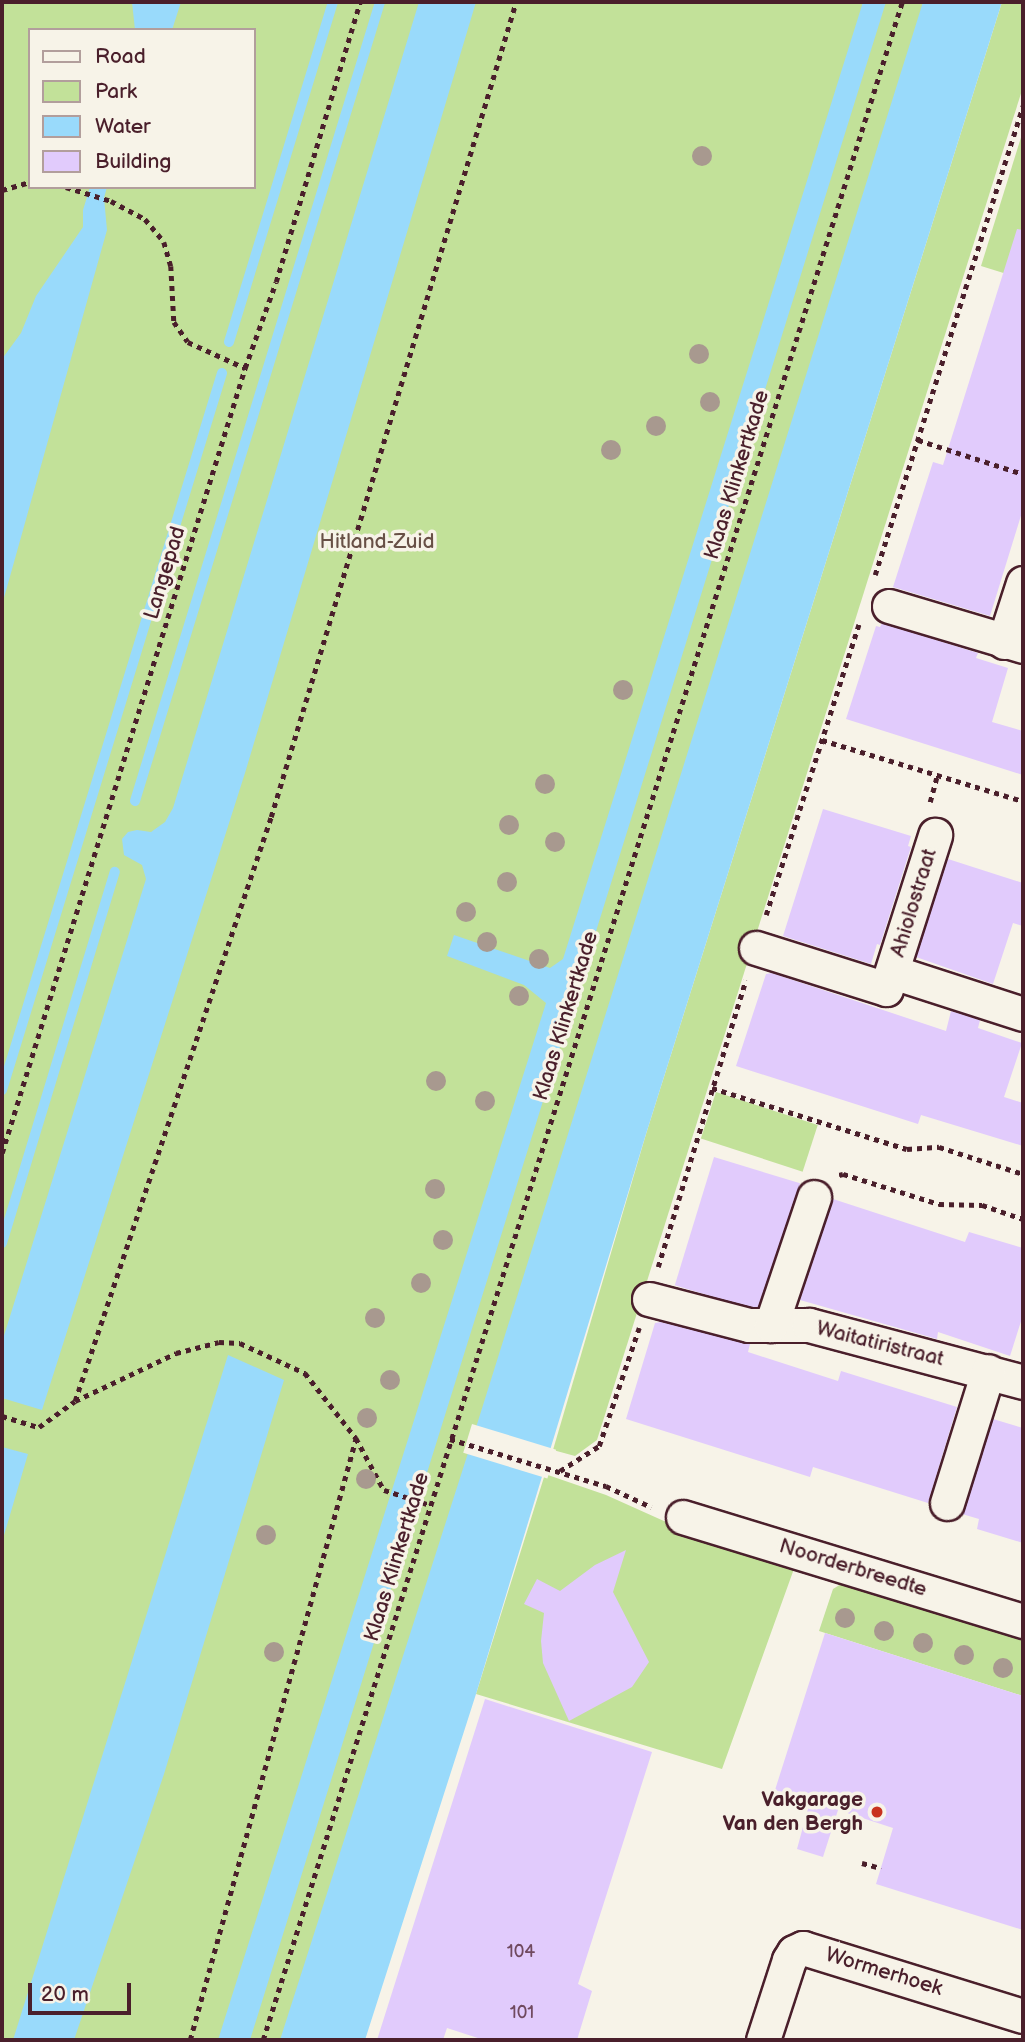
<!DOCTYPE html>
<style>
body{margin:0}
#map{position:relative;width:1025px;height:2042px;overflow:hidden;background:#f7f3e8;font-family:"Balsamiq Sans",sans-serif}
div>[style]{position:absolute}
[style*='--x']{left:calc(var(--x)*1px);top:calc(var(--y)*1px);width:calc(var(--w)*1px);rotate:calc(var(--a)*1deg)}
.green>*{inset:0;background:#c2e199;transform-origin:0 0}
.water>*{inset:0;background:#99dafb}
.pier>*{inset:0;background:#f7f3e8;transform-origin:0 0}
.stream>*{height:10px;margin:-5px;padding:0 5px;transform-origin:5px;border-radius:5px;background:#99dafb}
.building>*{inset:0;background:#e1cbfc;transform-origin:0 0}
.path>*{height:4.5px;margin-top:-2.25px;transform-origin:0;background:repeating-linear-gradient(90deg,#4a1f2b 0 5px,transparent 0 10px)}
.roads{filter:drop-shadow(2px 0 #4a1f2b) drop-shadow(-2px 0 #4a1f2b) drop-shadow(0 2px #4a1f2b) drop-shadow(0 -2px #4a1f2b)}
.minor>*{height:33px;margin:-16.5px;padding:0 16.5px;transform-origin:16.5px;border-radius:16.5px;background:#f7f3e8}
.trees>*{width:20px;height:20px;margin:-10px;border-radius:50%;background:#a8998f}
.dots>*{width:19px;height:19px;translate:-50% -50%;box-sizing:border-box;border:4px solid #f7f3e8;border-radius:50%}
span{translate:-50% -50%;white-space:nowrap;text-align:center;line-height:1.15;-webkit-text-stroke:7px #f7f3e8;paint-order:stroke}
.number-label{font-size:18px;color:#704a5f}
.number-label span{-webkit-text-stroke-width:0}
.street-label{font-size:21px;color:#4a1f2b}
.park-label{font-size:21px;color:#685046}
.poi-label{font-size:21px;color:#4a1f2b;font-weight:700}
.right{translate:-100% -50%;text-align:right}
.frame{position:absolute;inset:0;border:4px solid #4a1f2b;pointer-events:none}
.legend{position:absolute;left:28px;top:28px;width:228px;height:161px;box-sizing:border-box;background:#f7f3e8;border:2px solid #b29e9c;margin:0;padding:9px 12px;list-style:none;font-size:21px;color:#4a1f2b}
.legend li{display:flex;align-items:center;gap:14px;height:35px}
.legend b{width:35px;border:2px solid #b29e9c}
.scale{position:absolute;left:28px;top:1983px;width:103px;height:32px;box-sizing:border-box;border:4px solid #4a1f2b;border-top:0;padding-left:9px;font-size:21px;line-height:24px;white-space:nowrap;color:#4a1f2b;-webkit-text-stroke:5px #f7f3e8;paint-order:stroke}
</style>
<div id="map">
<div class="green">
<i style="clip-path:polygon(evenodd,2px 2px,945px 2px,297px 2040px,2px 2040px,2px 2px,30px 30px,254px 30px,254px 187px,30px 187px,30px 30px)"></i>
<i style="clip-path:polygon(1002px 2px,1023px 2px,1023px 87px,597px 1440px,575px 1456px,553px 1450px,646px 1134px)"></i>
<i style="clip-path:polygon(1023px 131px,1023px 279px,981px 266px)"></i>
<i style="left:716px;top:1092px;width:107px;height:49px;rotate:18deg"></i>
<i style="clip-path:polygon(545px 1474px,606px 1495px,675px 1526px,795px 1566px,722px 1769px,476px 1694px)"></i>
<i style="clip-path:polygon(846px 1581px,1023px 1635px,1023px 1696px,819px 1631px,833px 1589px)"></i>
</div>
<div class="water">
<i style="clip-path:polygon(132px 2px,181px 2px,172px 30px,135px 30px)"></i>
<i style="clip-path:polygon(419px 2px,476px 2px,245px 773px,42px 1410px,2px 1398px,2px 1342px,146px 879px,142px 865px,124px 855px,122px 839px,128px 832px,137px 830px,151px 832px,165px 822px,173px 808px)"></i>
<i style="clip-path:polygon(863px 2px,886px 2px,250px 2040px,218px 2040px,546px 1003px,524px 985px,447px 956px,454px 935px,550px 968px,563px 959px)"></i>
<i style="clip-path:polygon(923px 2px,1002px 2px,646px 1134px,476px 1694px,365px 2040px,280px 2040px,468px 1453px)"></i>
<i style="clip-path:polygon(90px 187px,107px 187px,104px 198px,107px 230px,2px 605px,2px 359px,21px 333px,36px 296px,83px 227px,83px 210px)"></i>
<i style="clip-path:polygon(228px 1355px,284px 1380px,164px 1774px,74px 2040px,13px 2040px)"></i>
<i style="clip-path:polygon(2px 1447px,28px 1454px,2px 1542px)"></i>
</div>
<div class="pier">
<i style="left:472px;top:1424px;width:88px;height:30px;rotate:17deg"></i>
</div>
<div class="stream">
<i style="--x:229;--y:342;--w:356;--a:-73"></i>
<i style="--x:135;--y:801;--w:836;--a:-72.95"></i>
<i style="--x:2;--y:1090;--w:750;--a:-72.94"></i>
<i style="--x:2;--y:1243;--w:388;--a:-73.1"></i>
</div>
<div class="building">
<i style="clip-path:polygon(1017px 229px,1023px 230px,1023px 509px,990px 616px,893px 587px,933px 462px,943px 465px)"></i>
<i style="clip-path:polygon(882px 623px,978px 653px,976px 658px,1008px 668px,992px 722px,1023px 731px,1023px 775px,846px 719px,876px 626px,880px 627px)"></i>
<i style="clip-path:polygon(823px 809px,911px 836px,908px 846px,911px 847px,880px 945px,877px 944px,871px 964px,783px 936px)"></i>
<i style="clip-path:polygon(948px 859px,1023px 883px,1023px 926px,1013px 923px,993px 984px,916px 957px)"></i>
<i style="clip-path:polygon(772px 973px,946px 1031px,951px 1011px,980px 1020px,978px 1028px,1022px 1043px,1004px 1097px,1023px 1103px,1023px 1146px,921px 1115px,918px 1124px,736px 1066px,766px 974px)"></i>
<i style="left:714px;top:1157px;width:90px;height:134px;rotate:17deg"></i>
<i style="clip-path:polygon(833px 1199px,965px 1242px,969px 1232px,1023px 1248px,1023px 1315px,1010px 1356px,938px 1332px,937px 1339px,800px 1300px)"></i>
<i style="clip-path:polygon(661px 1322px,750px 1344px,748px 1352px,838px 1381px,841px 1371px,957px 1407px,928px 1503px,813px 1467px,810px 1477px,626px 1419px,655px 1323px)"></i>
<i style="clip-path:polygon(993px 1419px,1023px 1428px,1023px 1543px,977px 1529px,979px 1519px,962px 1514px)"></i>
<i style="clip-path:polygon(626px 1550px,613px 1592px,649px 1662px,632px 1687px,569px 1721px,543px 1663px,541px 1641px,544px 1613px,524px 1604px,537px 1579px,560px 1591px,595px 1565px)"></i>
<i style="clip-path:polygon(825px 1633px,1023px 1696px,1023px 1930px,876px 1884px,893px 1828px,838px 1810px,823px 1857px,797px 1849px,810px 1801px,775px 1790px)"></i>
<i style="clip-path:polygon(485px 1699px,652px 1752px,578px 1984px,592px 1991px,577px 2040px,484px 2040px,447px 2028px,443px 2040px,377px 2040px)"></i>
</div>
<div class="path">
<i style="--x:66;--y:187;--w:47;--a:17.3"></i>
<i style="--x:111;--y:201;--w:38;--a:28"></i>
<i style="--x:145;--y:219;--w:30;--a:50"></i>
<i style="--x:164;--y:242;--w:25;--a:74"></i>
<i style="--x:171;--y:266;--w:56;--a:86.9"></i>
<i style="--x:174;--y:322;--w:24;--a:55"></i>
<i style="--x:188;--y:342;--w:63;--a:24.5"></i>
<i style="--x:2;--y:190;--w:29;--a:-16"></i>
<i style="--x:918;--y:440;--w:110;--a:17.9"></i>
<i style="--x:875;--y:575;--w:493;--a:-72.5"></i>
<i style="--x:822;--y:740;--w:210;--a:16.9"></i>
<i style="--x:930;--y:802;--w:27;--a:-75"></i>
<i style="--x:766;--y:915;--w:305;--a:-72.3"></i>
<i style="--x:712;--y:1088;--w:204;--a:17.4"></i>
<i style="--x:907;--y:1149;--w:32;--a:-4"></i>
<i style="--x:939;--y:1147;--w:88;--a:17.8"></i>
<i style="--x:2;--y:1153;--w:822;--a:-72.8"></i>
<i style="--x:245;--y:368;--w:91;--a:-70.2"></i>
<i style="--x:276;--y:282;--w:292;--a:-73.3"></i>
<i style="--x:839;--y:1175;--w:4;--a:-14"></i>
<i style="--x:843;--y:1174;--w:101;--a:17.4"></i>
<i style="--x:939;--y:1204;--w:43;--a:1.3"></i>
<i style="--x:982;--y:1205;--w:43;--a:18.9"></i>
<i style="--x:658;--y:1267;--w:300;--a:-73"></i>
<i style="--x:75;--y:1401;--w:616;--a:-71.45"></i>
<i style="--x:271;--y:817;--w:851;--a:-73.27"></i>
<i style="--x:2;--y:1416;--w:39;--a:17"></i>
<i style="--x:39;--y:1427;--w:44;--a:-35.8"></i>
<i style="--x:75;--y:1401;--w:112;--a:-25.4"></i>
<i style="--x:176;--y:1353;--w:44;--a:-14.3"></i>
<i style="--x:219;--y:1342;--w:21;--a:3"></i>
<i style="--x:240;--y:1343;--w:72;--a:24.8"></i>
<i style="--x:305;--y:1373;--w:83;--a:51.9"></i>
<i style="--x:356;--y:1438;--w:59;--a:61.7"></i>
<i style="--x:384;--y:1490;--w:48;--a:18.1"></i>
<i style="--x:450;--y:1439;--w:163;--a:16.8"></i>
<i style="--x:606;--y:1486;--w:50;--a:25"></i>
<i style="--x:560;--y:1471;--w:46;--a:-32.7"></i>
<i style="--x:599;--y:1446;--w:125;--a:-71.3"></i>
<i style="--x:862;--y:1863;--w:20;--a:15"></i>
<i style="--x:190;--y:2040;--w:624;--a:-74.58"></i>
<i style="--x:263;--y:2040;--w:2136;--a:-72.59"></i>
</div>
<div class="roads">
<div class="minor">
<i style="--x:889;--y:606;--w:140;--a:16.6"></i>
<i style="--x:1004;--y:642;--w:62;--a:-72.1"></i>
<i style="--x:756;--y:948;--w:136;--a:17.5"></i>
<i style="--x:886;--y:989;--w:162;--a:-72.3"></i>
<i style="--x:893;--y:972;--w:137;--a:17.9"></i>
<i style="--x:649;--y:1299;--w:103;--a:14.6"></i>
<i style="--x:749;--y:1325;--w:60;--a:0"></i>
<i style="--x:809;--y:1325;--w:221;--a:14.9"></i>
<i style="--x:771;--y:1325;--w:135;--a:-71.4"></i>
<i style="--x:947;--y:1503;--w:138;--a:-72.7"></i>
<i style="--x:683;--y:1517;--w:356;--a:17"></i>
<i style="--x:763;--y:2040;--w:84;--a:-72"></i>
<i style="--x:789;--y:1960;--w:9;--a:-58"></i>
<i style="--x:794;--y:1952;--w:10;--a:-24"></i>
<i style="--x:803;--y:1948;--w:230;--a:17.2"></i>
</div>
</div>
<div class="trees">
<i style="left:702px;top:156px"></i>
<i style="left:699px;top:354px"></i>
<i style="left:710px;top:402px"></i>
<i style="left:656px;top:426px"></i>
<i style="left:611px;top:450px"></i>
<i style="left:623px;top:690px"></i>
<i style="left:545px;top:784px"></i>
<i style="left:509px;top:825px"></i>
<i style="left:555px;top:842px"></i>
<i style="left:507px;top:882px"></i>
<i style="left:466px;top:912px"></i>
<i style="left:487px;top:942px"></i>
<i style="left:539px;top:959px"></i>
<i style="left:519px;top:996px"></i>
<i style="left:436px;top:1081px"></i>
<i style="left:485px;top:1101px"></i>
<i style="left:435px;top:1189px"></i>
<i style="left:443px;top:1240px"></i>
<i style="left:421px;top:1283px"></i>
<i style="left:375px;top:1318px"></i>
<i style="left:390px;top:1380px"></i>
<i style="left:367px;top:1418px"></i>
<i style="left:366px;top:1479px"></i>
<i style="left:266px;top:1535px"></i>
<i style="left:845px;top:1618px"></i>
<i style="left:884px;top:1631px"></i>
<i style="left:923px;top:1643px"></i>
<i style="left:274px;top:1652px"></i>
<i style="left:964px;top:1655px"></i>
<i style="left:1003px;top:1668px"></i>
</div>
<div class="dots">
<i style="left:877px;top:1812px;background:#c8321e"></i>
</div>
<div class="number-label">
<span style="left:521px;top:1952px">104</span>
<span style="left:522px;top:2013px">101</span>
</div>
<div class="street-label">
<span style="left:737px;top:475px;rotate:-73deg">Klaas Klinkertkade</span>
<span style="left:165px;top:573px;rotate:-73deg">Langepad</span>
<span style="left:914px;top:903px;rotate:-73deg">Ahiolostraat</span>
<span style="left:566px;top:1016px;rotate:-73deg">Klaas Klinkertkade</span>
<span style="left:880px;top:1344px;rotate:14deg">Waitatiristraat</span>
<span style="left:397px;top:1557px;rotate:-73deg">Klaas Klinkertkade</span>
<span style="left:853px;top:1568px;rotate:17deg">Noorderbreedte</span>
<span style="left:884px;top:1972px;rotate:17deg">Wormerhoek</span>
</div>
<div class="park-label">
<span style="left:377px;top:542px">Hitland-Zuid</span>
</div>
<div class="poi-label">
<span class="right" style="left:863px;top:1812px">Vakgarage<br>Van den Bergh</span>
</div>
<div class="frame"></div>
<ul class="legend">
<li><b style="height:9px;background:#f7f3e8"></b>Road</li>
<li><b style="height:19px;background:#c2e199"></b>Park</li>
<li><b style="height:19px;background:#99dafb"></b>Water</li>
<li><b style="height:19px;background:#e1cbfc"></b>Building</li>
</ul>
<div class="scale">20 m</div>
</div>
